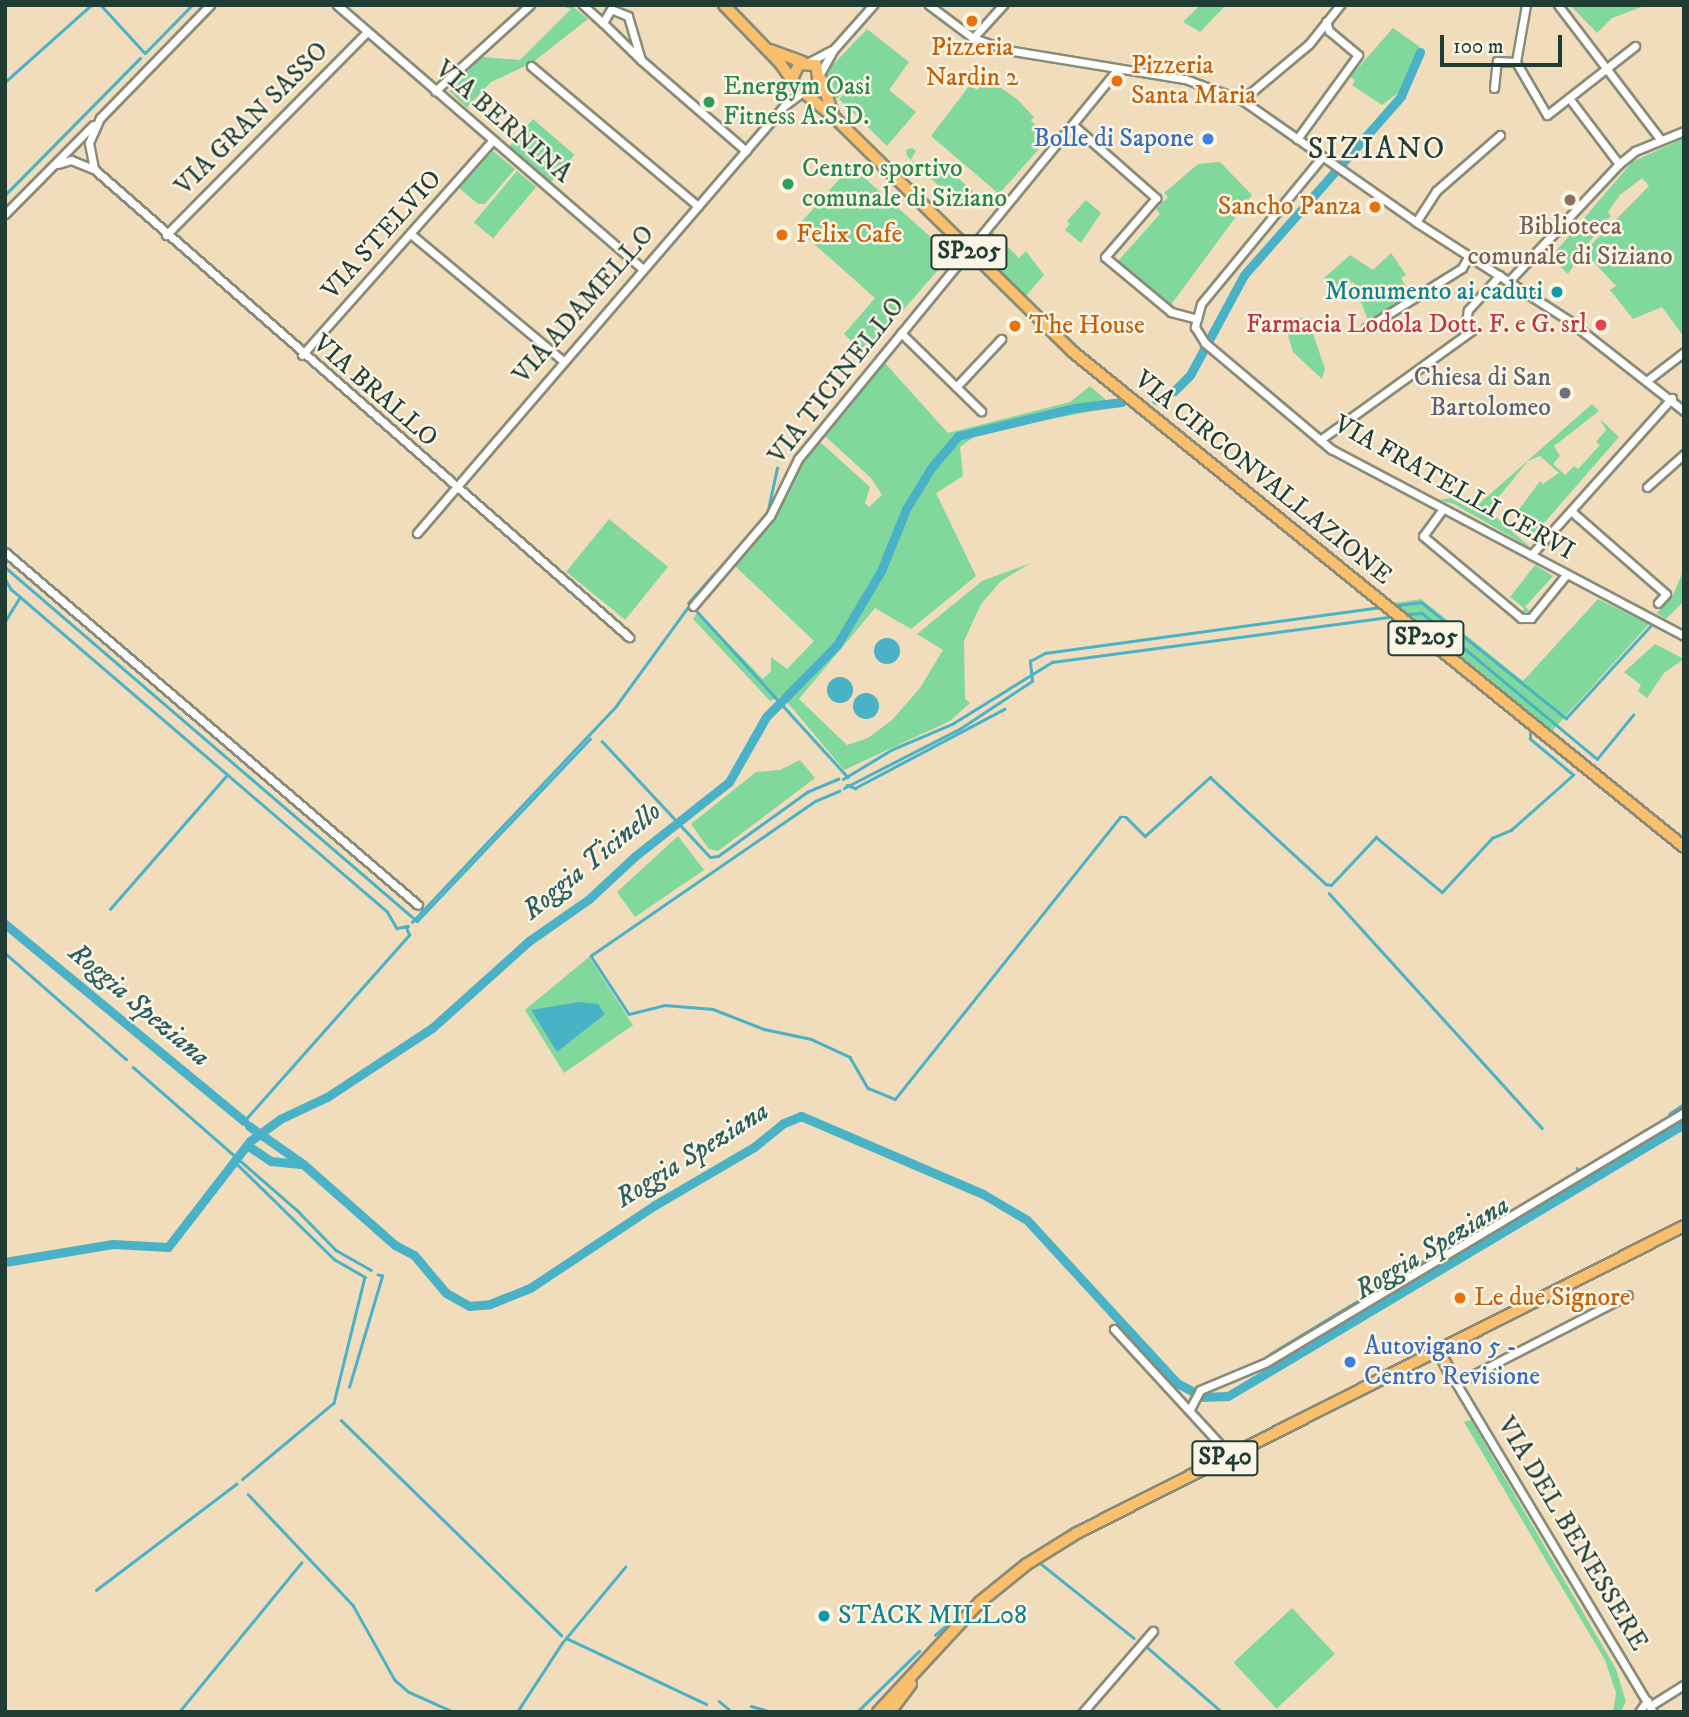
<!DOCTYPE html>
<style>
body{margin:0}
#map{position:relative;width:1689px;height:1717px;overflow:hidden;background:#f1dcbb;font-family:"IM FELL DW Pica",serif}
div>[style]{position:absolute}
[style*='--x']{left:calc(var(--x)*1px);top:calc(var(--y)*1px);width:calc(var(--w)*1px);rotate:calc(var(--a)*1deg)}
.green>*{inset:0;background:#80d89d;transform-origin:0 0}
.water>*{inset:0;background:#49b2c7}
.round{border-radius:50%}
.stream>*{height:2.5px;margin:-1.25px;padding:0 1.25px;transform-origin:1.25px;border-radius:1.25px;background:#49b2c7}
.canal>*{height:9px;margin:-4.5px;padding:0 4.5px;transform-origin:4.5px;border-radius:4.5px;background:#49b2c7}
.roads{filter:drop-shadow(2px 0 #888c78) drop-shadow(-2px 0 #888c78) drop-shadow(0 2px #888c78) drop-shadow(0 -2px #888c78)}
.street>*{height:7px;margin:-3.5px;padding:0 3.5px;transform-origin:3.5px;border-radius:3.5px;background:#fff}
.primary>*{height:10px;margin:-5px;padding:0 5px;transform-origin:5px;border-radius:5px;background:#f9bf6c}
.dots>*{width:19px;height:19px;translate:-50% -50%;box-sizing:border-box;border:4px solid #fcf5e5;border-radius:50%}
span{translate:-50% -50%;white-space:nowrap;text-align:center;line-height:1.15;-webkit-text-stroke:5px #fcf5e5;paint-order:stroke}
.shield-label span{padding:2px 5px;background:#fcf5e5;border:2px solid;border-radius:5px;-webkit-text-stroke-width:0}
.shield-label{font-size:24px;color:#1f3d34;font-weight:700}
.food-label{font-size:26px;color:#c56008}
.left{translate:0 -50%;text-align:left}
.right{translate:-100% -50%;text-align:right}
.leisure-label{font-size:26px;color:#27864d}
.street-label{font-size:26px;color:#1f3d34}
.shop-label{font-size:26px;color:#366cbe}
.education-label{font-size:26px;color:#785e54}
.culture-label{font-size:26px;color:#0d838f}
.health-label{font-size:26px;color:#be3a42}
.worship-label{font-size:26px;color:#5b616d}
.water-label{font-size:28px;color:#2c6060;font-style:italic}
.quarter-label{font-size:30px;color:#1f3d34;letter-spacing:2px}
.frame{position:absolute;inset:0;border:7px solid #1f3d34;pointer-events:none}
.scale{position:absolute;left:1440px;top:35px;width:122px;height:32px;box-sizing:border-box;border:4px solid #1f3d34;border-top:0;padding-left:9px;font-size:21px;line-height:24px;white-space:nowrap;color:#1f3d34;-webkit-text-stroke:5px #fcf5e5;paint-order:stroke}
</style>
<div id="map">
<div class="green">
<i style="clip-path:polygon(558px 5px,571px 5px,588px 19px,532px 63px,491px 82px,467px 108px,449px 91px,481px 57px,520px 60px,571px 9px)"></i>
<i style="clip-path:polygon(1200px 5px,1226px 5px,1200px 32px,1183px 22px)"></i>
<i style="clip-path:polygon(1570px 5px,1647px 5px,1612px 18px,1597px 33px)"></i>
<i style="clip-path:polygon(1393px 28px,1420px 47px,1405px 88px,1382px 105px,1352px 85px,1355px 80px,1350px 77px)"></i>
<i style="clip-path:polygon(867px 29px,909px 62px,889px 90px,916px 112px,887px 146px,839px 99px,856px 81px,835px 100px,829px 88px,828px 70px)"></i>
<i style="clip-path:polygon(987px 78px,1018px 100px,1034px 117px,1031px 121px,1046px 134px,1045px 142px,999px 194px,931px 136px,970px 85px,977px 90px)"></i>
<i style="left:533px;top:119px;width:55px;height:38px;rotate:41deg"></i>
<i style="clip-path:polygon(1684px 138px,1684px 337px,1662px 307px,1633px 319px,1610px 290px,1616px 286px,1587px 255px,1586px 250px,1649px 186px,1642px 178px,1620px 195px,1608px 212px,1611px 216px,1597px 231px,1568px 274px,1551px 257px,1632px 162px)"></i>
<i style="clip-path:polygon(912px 148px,916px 151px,911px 159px,931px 176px,943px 165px,973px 191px,963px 202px,943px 185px,940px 187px,907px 156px,906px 150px)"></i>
<i style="clip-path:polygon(493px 151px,515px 169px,485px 204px,478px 204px,459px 188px)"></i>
<i style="clip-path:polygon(1220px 162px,1252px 195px,1170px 306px,1118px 261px,1160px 214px,1156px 209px,1168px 197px,1164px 193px,1198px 164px)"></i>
<i style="clip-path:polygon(851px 166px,951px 255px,865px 354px,844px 334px,875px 298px,796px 228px)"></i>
<i style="left:517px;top:171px;width:25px;height:67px;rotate:40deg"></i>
<i style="clip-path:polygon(1086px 200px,1101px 213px,1081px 243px,1065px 230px,1070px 224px,1067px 221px)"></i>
<i style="clip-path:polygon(989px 228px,1019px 258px,1026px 251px,1044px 275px,1025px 297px,976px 249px)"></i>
<i style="clip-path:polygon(1391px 253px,1406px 275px,1401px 278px,1410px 294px,1445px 272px,1448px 276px,1383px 317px,1368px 320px,1353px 282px,1337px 287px,1324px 278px,1350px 255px,1373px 270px)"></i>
<i style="clip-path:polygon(1301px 317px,1311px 328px,1325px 369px,1322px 379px,1293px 352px,1288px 335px)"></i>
<i style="clip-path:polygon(884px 362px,948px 433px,1070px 402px,1090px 386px,1114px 407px,979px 433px,960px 447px,963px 476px,936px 493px,976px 576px,911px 629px,875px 608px,799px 699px,847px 745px,868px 738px,892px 720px,920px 688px,943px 650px,917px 634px,982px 581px,1031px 563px,1001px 581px,981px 604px,964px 641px,965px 699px,970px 703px,950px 721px,844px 770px,782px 696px,770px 701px,693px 619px,698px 612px,763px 679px,771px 671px,771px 657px,787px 669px,814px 641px,735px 566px,778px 514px,798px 469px,820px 442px,870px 487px,865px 503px,869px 507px,882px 495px,871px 478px,825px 436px)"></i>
<i style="clip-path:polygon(1592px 404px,1599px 411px,1554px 446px,1560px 456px,1553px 464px,1565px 475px,1574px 466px,1578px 469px,1600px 445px,1596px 442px,1606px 430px,1600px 419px,1619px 437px,1531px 538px,1519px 528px,1524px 517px,1518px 511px,1540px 481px,1543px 484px,1559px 473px,1540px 456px,1528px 461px,1488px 510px,1531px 548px,1454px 504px,1438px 500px,1451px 498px,1472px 510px)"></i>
<i style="left:609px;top:519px;width:76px;height:68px;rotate:39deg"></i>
<i style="clip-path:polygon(1535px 565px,1553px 576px,1525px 607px,1531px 611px,1522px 615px,1524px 608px,1510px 597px)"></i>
<i style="clip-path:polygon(1684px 569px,1684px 601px,1666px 619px,1657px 613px,1674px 593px)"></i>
<i style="clip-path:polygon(1421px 599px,1523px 681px,1598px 599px,1649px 624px,1551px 732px,1395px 603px)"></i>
<i style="clip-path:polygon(1655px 644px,1684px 659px,1664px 673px,1647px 698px,1638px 691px,1641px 685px,1624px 672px)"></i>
<i style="clip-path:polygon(800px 760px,815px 778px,718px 851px,709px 849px,691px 824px,756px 772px,780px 770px)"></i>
<i style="clip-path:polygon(678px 836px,704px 870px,635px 917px,617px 892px)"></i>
<i style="clip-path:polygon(589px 957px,633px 1025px,564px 1073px,525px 1010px)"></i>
<i style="clip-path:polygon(1471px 1420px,1616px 1669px,1626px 1702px,1620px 1712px,1613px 1712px,1616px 1693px,1605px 1660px,1464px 1422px)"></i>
<i style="left:1292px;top:1608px;width:63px;height:80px;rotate:47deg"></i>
</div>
<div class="water">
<i class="round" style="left:874px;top:638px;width:26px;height:26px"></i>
<i class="round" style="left:827px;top:677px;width:26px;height:26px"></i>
<i class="round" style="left:853px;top:693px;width:26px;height:26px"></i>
<i style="clip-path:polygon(579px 1002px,598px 1004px,605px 1014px,557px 1052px,531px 1010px)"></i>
</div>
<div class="stream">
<i style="--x:101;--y:5;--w:65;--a:47.5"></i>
<i style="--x:145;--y:53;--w:67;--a:-45.6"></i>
<i style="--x:5;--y:82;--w:114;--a:-41.8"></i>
<i style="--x:5;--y:195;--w:192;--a:-45.4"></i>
<i style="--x:5;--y:567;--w:543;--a:40.67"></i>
<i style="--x:417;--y:921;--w:251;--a:-46.5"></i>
<i style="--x:5;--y:579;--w:12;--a:59"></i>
<i style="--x:11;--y:589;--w:495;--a:40.6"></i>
<i style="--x:387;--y:911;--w:20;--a:60"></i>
<i style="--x:397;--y:928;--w:11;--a:-10"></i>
<i style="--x:688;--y:603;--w:119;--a:-48.4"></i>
<i style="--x:767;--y:514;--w:47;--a:-77.7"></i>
<i style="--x:1398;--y:605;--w:23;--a:-7"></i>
<i style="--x:1421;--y:602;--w:186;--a:38.7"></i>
<i style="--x:1566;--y:718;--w:127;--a:-47.5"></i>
<i style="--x:695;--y:609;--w:227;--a:47.7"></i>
<i style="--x:1408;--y:614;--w:14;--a:-4"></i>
<i style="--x:1422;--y:613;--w:228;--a:39.8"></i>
<i style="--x:1597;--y:759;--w:57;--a:-50.7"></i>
<i style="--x:5;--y:621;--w:28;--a:-58"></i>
<i style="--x:602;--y:741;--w:158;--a:47"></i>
<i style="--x:710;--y:857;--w:8;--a:-7"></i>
<i style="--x:718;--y:856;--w:110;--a:-35.7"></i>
<i style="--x:807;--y:792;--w:34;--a:-23"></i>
<i style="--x:843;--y:779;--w:56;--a:-31.1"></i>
<i style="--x:891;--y:750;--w:66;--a:-23.1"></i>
<i style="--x:952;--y:724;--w:118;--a:-31.8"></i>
<i style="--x:1052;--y:662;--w:341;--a:-7.6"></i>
<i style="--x:847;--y:785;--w:9;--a:21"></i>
<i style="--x:855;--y:788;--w:169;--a:-27.9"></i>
<i style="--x:844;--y:788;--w:131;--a:-27.1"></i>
<i style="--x:961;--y:728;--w:85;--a:-33.5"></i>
<i style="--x:1032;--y:681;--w:20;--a:-96"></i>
<i style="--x:1030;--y:661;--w:17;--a:-28"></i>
<i style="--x:1045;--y:653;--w:337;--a:-7.8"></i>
<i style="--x:840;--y:791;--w:26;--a:157"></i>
<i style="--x:816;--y:801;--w:273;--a:145.4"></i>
<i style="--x:591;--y:956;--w:69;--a:56.8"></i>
<i style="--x:629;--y:1014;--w:36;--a:-14"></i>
<i style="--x:664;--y:1005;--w:49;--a:4.7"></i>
<i style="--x:713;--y:1009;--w:55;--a:21.4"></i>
<i style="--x:764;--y:1029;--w:48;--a:12"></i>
<i style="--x:811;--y:1039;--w:43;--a:24.8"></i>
<i style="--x:850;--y:1057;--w:36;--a:60"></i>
<i style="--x:868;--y:1088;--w:29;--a:22"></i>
<i style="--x:895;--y:1099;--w:361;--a:-51.4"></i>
<i style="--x:1120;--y:817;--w:6;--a:0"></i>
<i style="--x:1126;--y:817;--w:27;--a:45"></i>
<i style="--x:1145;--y:836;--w:88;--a:-42.2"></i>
<i style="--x:1210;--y:777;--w:158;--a:42.7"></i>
<i style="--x:1326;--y:884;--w:5;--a:11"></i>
<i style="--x:1331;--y:885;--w:66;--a:-46.8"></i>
<i style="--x:1376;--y:837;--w:86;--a:39.8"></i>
<i style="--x:1442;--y:892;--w:74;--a:-47.2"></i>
<i style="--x:1492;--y:838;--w:21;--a:-23"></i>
<i style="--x:1511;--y:830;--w:83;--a:-41.6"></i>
<i style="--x:1573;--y:775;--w:56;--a:-140.1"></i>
<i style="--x:1530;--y:739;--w:10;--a:-90"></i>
<i style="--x:1329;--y:893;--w:317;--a:47.8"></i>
<i style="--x:110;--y:909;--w:178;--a:-48.9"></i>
<i style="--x:412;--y:922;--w:297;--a:-46.6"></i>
<i style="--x:616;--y:706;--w:126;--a:-54"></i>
<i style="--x:5;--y:953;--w:161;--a:41.2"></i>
<i style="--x:133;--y:1067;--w:220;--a:41.1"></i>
<i style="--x:299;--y:1212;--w:53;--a:45.8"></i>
<i style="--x:336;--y:1250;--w:40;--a:29.7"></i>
<i style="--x:1669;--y:1114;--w:18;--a:-34"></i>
<i style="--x:244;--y:1121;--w:249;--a:-48.4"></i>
<i style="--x:409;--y:935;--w:9;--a:-111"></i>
<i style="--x:235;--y:1162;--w:139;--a:44.4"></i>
<i style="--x:334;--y:1259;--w:36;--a:30"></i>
<i style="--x:365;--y:1277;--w:130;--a:103.8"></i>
<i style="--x:334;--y:1403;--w:119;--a:140.1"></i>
<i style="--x:1577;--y:1168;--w:2;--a:63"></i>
<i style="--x:1583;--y:1178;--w:5;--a:53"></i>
<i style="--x:1270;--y:1354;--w:220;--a:-31.2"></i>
<i style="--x:349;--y:1387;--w:116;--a:-73.4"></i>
<i style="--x:382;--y:1276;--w:4;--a:-166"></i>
<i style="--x:341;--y:1420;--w:308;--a:44.3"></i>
<i style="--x:248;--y:1494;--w:153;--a:46.6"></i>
<i style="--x:353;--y:1605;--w:86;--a:60.8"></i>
<i style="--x:395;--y:1680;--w:18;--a:41"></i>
<i style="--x:409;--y:1692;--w:49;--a:24"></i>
<i style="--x:1040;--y:1563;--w:120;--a:38.6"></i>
<i style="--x:96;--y:1590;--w:176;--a:-37.1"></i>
<i style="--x:935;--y:1635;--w:123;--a:-40.4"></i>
<i style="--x:566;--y:1638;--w:155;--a:25.2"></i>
<i style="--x:1147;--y:1647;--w:99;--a:40.9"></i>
<i style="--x:719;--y:1701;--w:17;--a:40"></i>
<i style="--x:751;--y:1706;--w:22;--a:16"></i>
<i style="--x:179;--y:1712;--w:193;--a:-50.7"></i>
<i style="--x:517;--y:1712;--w:82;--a:-56.9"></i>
<i style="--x:562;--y:1643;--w:99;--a:-50.3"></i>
<i style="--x:857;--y:1712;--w:87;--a:-44.5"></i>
</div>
<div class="canal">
<i style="--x:1156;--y:400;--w:20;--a:-27"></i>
<i style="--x:1174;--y:391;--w:23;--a:-45"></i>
<i style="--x:1190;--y:375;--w:114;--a:-61.6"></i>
<i style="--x:1244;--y:275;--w:238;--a:-48.7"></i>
<i style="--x:1401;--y:96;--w:48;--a:-66.6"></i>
<i style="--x:5;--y:924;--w:310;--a:39.5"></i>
<i style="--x:249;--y:1126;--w:66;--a:35.1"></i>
<i style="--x:303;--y:1164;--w:123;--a:41.4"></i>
<i style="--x:395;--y:1245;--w:21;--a:28"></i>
<i style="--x:414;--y:1255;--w:50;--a:49.9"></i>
<i style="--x:446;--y:1293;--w:26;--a:29"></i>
<i style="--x:469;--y:1306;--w:21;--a:-5"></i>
<i style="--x:490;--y:1304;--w:43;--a:-21.8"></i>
<i style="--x:530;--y:1288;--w:150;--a:-33.6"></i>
<i style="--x:655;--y:1205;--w:115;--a:-30.4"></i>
<i style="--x:754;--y:1147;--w:38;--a:-39"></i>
<i style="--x:784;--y:1123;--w:18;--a:-22"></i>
<i style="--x:801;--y:1116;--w:198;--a:23.2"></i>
<i style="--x:983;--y:1194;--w:51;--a:30.6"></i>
<i style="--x:1027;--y:1220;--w:222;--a:47.4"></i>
<i style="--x:1177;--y:1383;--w:17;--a:28"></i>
<i style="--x:247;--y:1145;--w:29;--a:34"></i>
<i style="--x:271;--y:1161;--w:30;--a:6"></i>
<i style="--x:5;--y:1262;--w:109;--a:-9.5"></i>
<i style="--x:113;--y:1244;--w:55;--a:3.1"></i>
<i style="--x:168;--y:1247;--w:134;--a:-52.3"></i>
<i style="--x:250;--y:1141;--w:37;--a:-36"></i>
<i style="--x:280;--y:1119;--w:52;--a:-25.1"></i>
<i style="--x:327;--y:1097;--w:126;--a:-33.3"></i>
<i style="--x:432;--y:1028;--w:130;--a:-41.9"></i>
<i style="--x:529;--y:941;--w:73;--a:-35"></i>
<i style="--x:589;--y:899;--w:62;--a:-43"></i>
<i style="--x:634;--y:857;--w:121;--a:-38.3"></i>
<i style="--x:729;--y:782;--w:75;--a:-60.4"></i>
<i style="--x:766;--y:717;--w:101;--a:-45.4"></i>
<i style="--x:837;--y:645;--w:86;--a:-59.3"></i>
<i style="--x:881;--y:571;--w:67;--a:-68"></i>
<i style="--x:906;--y:509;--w:48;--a:-58.6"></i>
<i style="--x:931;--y:468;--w:42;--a:-49.8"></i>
<i style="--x:958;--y:436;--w:119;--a:-13.6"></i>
<i style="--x:1074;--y:408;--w:48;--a:-7.1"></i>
<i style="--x:1200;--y:1397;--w:28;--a:-2"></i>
<i style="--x:1228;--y:1396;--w:531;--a:-30.82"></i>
</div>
<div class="roads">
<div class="street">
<i style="--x:210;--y:5;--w:158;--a:134.2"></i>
<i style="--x:100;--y:118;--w:27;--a:114"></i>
<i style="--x:89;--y:143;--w:26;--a:79"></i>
<i style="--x:94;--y:169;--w:711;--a:41.18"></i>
<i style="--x:337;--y:5;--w:404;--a:40.8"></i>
<i style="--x:583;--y:5;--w:27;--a:42"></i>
<i style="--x:929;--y:5;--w:55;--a:36.9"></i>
<i style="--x:973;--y:38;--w:36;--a:19"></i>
<i style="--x:1007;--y:50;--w:180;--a:9.3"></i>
<i style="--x:1185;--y:79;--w:61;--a:20.2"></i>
<i style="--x:1242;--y:100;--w:213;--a:35"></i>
<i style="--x:1416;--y:222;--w:181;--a:32.8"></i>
<i style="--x:1568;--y:320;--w:147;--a:38.1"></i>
<i style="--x:1526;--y:5;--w:58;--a:100"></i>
<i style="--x:1516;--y:62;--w:61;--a:59.7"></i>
<i style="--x:1547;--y:115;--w:112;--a:-38.1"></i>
<i style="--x:1558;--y:5;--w:168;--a:52.7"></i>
<i style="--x:973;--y:38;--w:45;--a:-47.7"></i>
<i style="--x:641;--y:60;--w:46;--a:-106.5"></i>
<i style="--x:628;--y:16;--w:18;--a:-158"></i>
<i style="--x:611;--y:9;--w:16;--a:120"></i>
<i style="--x:603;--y:23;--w:53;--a:44.2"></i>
<i style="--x:641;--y:60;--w:139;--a:40.9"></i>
<i style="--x:809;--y:62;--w:24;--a:-28"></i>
<i style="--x:531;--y:66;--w:218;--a:40"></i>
<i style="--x:821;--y:72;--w:26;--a:-61"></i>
<i style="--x:834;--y:49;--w:59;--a:-48.4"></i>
<i style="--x:1494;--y:88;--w:27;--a:-84"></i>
<i style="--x:1497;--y:61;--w:19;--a:3"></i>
<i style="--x:435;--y:91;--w:128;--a:-42.2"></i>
<i style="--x:1569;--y:98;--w:83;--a:52.9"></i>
<i style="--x:1242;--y:100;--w:87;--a:-39.9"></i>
<i style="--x:1309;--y:44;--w:50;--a:-51.5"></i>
<i style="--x:1073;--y:125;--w:111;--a:41.3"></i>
<i style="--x:1156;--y:198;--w:78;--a:130.8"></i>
<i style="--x:1105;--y:257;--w:86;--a:39.8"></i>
<i style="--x:1171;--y:312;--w:24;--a:15"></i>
<i style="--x:1297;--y:139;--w:104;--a:-54"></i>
<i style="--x:1358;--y:55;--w:38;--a:-140"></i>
<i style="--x:1329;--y:31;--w:10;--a:-107"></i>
<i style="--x:1322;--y:157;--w:190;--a:129.5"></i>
<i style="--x:1201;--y:304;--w:24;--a:105"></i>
<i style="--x:1195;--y:327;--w:19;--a:58"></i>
<i style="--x:1205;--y:343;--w:165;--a:40.1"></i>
<i style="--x:1331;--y:449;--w:399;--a:27.9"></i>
<i style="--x:58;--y:164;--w:14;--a:-17"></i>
<i style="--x:71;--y:160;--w:24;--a:22"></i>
<i style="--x:5;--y:214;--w:125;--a:-45.3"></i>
<i style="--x:1416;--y:222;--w:37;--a:-57"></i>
<i style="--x:1436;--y:191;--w:85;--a:-41.2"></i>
<i style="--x:166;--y:235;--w:286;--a:-45.3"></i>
<i style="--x:412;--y:235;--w:197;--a:39.8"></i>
<i style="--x:1510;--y:280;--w:159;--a:-46.8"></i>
<i style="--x:1619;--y:164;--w:21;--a:-39"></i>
<i style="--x:1635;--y:151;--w:53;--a:-22.2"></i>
<i style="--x:1366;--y:328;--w:113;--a:-32"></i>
<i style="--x:1462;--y:268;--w:13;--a:-61"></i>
<i style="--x:901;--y:333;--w:112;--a:44.3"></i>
<i style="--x:302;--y:355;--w:285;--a:-48.4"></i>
<i style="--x:1649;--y:379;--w:44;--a:-37.6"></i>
<i style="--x:956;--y:387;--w:66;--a:-46.8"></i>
<i style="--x:1320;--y:440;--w:186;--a:-35.8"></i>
<i style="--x:1471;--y:331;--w:11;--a:-117"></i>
<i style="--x:1466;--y:321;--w:11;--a:-80"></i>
<i style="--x:1468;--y:310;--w:47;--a:-47.6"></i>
<i style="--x:1647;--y:487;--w:50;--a:-41.7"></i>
<i style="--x:1442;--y:510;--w:32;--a:126"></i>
<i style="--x:1423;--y:536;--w:128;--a:39.9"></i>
<i style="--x:1521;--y:618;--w:10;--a:0"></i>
<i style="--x:1531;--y:618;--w:55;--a:-50.9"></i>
<i style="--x:1571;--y:511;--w:126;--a:41.1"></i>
<i style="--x:1666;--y:594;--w:12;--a:132"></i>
<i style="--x:417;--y:533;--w:563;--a:-49.32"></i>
<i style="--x:784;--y:106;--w:25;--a:-37"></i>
<i style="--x:5;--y:552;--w:543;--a:40.52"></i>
<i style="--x:1531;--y:555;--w:211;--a:-48.1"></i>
<i style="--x:693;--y:606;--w:118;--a:-49.5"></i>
<i style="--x:770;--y:516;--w:64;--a:-63.8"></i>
<i style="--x:798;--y:459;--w:503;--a:-50.65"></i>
<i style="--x:1114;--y:1329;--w:171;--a:47.4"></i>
<i style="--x:1453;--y:1378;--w:389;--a:59.1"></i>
<i style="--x:1457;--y:1383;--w:192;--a:-27.2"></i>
<i style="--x:1190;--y:1409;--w:21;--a:-62"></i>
<i style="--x:1200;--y:1390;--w:70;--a:-22.6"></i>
<i style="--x:1265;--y:1363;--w:488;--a:-30.9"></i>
<i style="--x:1650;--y:1706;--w:40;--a:-32"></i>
<i style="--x:1083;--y:1712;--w:107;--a:-49.2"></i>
<i style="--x:1639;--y:1712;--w:14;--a:-54"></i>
</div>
<div class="primary">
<i style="--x:724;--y:5;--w:81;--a:46"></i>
<i style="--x:780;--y:63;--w:28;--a:55"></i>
<i style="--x:796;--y:86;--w:52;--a:39.5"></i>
<i style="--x:836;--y:119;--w:332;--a:44.5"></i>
<i style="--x:1073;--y:352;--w:786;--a:39.01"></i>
<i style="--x:770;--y:50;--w:35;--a:20"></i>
<i style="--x:792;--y:79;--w:17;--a:-65"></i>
<i style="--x:799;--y:64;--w:17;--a:3"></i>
<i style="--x:816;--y:65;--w:18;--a:81"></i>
<i style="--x:819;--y:83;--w:16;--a:150"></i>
<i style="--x:821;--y:79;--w:37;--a:71"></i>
<i style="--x:1438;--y:1349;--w:33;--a:63"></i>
<i style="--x:878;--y:1712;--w:150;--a:-47.2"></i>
<i style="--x:980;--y:1602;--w:60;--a:-39"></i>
<i style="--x:1027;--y:1564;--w:59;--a:-31.8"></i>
<i style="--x:1077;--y:1533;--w:680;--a:-26.83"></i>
<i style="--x:890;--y:1712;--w:35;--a:-53"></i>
</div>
</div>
<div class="dots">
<i style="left:972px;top:21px;background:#e8710a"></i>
<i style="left:1117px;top:81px;background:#e8710a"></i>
<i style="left:709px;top:102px;background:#2e9e5b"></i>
<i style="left:1208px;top:139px;background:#3f7fe0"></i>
<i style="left:788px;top:184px;background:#2e9e5b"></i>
<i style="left:1570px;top:200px;background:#8d6e63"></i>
<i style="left:1375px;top:207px;background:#e8710a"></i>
<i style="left:782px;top:235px;background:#e8710a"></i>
<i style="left:1557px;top:292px;background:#0f9aa8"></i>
<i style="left:1601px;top:325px;background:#e0444e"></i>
<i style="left:1015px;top:326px;background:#e8710a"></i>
<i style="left:1565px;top:393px;background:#6b7280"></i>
<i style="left:1460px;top:1298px;background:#e8710a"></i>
<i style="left:1350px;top:1362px;background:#3f7fe0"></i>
<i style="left:824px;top:1616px;background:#0f9aa8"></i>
</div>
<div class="shield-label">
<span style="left:969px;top:252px">SP205</span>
<span style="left:1426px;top:638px">SP205</span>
<span style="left:1225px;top:1458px">SP40</span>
</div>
<div class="food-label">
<span style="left:972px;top:63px">Pizzeria<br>Nardin 2</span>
<span class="left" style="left:1131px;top:81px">Pizzeria<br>Santa Maria</span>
<span class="right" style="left:1361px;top:207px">Sancho Panza</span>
<span class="left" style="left:796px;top:235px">Felix Cafe</span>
<span class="left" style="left:1029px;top:326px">The House</span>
<span class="left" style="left:1474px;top:1298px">Le due Signore</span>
</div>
<div class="leisure-label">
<span class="left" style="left:723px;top:102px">Energym Oasi<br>Fitness A.S.D.</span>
<span class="left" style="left:802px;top:184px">Centro sportivo<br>comunale di Siziano</span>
</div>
<div class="street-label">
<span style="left:252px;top:119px;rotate:-45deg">VIA GRAN SASSO</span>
<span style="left:503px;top:122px;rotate:41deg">VIA BERNINA</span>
<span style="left:382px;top:235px;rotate:-48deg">VIA STELVIO</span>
<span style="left:584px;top:305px;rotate:-49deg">VIA ADAMELLO</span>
<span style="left:837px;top:381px;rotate:-52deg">VIA TICINELLO</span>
<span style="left:375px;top:391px;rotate:41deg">VIA BRALLO</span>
<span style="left:1263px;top:478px;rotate:39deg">VIA CIRCONVALLAZIONE</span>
<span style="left:1454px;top:488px;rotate:29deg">VIA FRATELLI CERVI</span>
<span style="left:1572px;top:1534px;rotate:59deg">VIA DEL BENESSERE</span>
</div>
<div class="shop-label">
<span class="right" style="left:1194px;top:139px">Bolle di Sapone</span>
<span class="left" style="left:1364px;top:1362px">Autovigano 5 -<br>Centro Revisione</span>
</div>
<div class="education-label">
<span style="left:1570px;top:242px">Biblioteca<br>comunale di Siziano</span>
</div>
<div class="culture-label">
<span class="right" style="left:1543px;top:292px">Monumento ai caduti</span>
<span class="left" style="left:838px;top:1616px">STACK MILL08</span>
</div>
<div class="health-label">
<span class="right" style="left:1587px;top:325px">Farmacia Lodola Dott. F. e G. srl</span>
</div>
<div class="worship-label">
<span class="right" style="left:1551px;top:393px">Chiesa di San<br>Bartolomeo</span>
</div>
<div class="water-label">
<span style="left:592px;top:861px;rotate:-39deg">Roggia Ticinello</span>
<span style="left:139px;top:1005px;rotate:40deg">Roggia Speziana</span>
<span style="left:692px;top:1155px;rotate:-32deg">Roggia Speziana</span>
<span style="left:1432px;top:1248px;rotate:-31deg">Roggia Speziana</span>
</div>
<div class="quarter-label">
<span style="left:1377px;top:150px">SIZIANO</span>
</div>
<div class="frame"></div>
<div class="scale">100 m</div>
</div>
